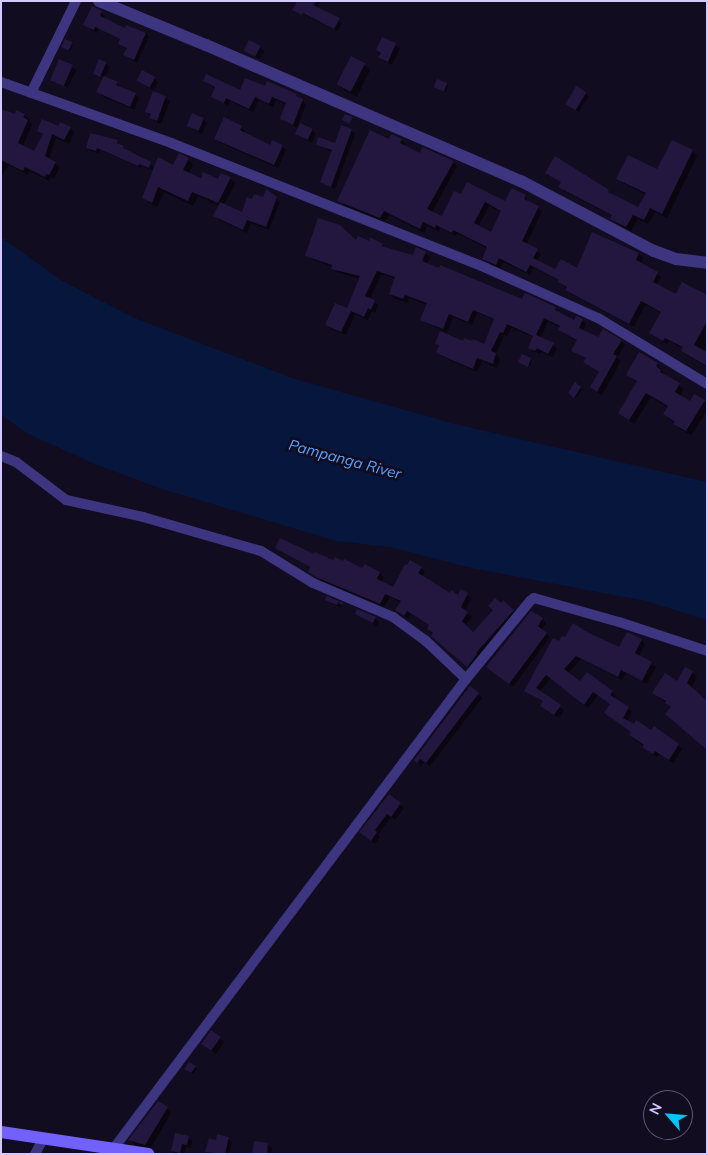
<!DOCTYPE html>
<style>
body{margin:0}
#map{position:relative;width:708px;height:1155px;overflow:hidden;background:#110c1f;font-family:Mulish,sans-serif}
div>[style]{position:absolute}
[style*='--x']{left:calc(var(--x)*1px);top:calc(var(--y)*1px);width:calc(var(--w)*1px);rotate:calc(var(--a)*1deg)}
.water>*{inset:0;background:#07163c}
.shadow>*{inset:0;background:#0007;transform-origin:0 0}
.building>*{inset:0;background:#231740;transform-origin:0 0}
.minor>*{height:10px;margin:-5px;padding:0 5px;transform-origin:5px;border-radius:5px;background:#3e3580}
.tertiary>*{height:12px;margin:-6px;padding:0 6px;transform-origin:6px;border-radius:6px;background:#3e3580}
.secondary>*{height:12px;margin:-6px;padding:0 6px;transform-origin:6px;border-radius:6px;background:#7261ff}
span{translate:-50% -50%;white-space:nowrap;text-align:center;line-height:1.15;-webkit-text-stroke:5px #110c1f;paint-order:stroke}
.water-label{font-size:15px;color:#58a3ff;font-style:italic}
.frame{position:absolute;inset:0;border:2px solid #d4caff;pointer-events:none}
.north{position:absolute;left:643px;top:1090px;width:50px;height:50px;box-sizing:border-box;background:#110c1f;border:1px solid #5f5879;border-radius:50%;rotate:297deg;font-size:14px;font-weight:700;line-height:20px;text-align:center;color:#d4caff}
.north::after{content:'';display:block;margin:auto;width:18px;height:22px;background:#00c7f5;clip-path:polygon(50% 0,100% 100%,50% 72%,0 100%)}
</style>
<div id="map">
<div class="water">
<i style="clip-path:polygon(1px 237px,62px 281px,137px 319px,295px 379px,455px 424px,707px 482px,707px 620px,646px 601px,471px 568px,390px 547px,336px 541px,162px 489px,92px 463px,27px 433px,1px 415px)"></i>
</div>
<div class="shadow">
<i style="clip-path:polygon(317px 1px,319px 3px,317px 8px,342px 23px,338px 31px,294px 10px,312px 11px)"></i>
<i style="clip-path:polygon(93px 7px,105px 16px,104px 19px,126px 30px,146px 34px,149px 37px,137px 63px,125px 55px,127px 49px,119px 43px,121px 40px,99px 29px,97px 33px,85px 25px)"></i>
<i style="clip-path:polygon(383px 38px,400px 48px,392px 65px,384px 61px,377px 50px)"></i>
<i style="clip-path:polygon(71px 43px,73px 45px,70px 51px,64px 48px)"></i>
<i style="clip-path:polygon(260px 47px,264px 51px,260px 59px,245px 50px)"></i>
<i style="clip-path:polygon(100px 60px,110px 67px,105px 77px,98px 74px,98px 77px,95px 74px)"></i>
<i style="left:60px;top:61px;width:19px;height:20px;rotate:28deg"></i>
<i style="clip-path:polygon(364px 64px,370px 70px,357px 97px,345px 91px,338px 84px)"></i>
<i style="clip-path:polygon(98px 77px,117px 84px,135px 94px,139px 98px,134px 110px,102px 96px,98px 92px,104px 80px)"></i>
<i style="clip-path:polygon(154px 78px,158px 82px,154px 90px,138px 81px)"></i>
<i style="clip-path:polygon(438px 80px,448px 86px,445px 92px,437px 88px)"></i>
<i style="clip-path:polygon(204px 81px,240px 91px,265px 88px,296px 95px,306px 104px,297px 128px,281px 119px,287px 105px,276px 100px,273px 107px,259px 100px,253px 112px,230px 101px,228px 106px,213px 96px,216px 89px)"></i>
<i style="left:576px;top:88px;width:15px;height:19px;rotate:32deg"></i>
<i style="clip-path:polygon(154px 93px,170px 101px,161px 124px,155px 122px,147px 112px)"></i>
<i style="clip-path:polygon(9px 114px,24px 115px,29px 119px,32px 125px,23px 146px,35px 153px,43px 135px,38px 131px,70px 128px,74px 132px,69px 144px,56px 138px,49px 159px,60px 167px,54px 179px,51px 177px,49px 181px,30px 171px,28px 175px,9px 165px,1px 177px,1px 142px)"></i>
<i style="clip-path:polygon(203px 119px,207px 123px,202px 134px,188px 126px)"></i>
<i style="clip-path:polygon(241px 127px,245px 131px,244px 134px,271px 146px,282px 146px,286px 150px,278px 168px,220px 143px,216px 139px)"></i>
<i style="clip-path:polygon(312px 130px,316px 134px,312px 143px,297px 134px)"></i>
<i style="clip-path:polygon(351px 130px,355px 134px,335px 189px,321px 181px,332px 152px,317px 144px,336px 145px)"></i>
<i style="clip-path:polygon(evenodd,401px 140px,406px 144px,404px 147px,420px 154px,453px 162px,457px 166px,432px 212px,442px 217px,461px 196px,506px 203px,525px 196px,528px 202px,542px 211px,526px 245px,541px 254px,537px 261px,556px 271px,577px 269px,592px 234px,639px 254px,643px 258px,640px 264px,661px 277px,657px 285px,676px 295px,707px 298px,707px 370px,706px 366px,686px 355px,682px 351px,684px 349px,669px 341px,667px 344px,650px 333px,662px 313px,645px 305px,634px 327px,571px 294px,560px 281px,534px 268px,530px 275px,503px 262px,500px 268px,487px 263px,483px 259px,488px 249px,457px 233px,456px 236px,440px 228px,439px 231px,427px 226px,424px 233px,389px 215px,384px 222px,343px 205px,339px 201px,389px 141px,401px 140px,489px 206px,502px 212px,491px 233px,478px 227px,489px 206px)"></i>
<i style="clip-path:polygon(117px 141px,126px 150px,156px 168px,174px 166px,188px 159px,193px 165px,189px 174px,201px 180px,219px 181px,230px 178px,235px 183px,224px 205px,242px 214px,253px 200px,276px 198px,280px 202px,269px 230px,251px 223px,247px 233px,219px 220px,215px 216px,219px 206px,198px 196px,193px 206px,164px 192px,157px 207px,149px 203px,144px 198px,154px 171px,142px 166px,141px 168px,100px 150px,99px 153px,91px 151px,88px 148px)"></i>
<i style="clip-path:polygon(673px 142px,693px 151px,697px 156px,667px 218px,655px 212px,648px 224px,638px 219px,631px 231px,616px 223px,612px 218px,613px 216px,564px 191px,560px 187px,562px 183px,547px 173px,608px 191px,614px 196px,639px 209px,646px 195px,623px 183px,618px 178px,657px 170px)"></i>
<i style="clip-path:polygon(356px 242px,380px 253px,383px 246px,387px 249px,413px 257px,426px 253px,430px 257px,427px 264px,523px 300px,555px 308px,559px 313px,575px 321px,582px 320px,586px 324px,583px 331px,599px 339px,621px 341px,625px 345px,617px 358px,621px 361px,602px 395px,596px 391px,600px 373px,589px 366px,585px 362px,586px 359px,573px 350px,577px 341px,564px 334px,560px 330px,561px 328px,548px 321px,540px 339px,557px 348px,553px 357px,541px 352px,540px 354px,533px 351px,529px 347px,534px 337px,511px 328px,507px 336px,504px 335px,496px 354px,500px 359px,497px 368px,482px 361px,477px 372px,441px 356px,437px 352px,440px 347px,436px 343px,464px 342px,484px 345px,494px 320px,477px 313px,472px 325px,453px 317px,447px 333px,421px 319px,427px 305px,409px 298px,407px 303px,394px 298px,390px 294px,396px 279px,381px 274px,370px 299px,378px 305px,375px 313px,372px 311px,368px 320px,355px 314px,346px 335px,331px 329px,327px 325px,348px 310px,360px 279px,336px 272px,333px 267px,311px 259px,307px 255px)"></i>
<i style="clip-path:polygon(522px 355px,532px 361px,529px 367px,519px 362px)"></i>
<i style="clip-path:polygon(657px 364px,665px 375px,684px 389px,680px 397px,691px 403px,695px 396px,707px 403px,707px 411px,691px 435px,680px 429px,664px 414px,668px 408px,651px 397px,634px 424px,620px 413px,637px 383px,628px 375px)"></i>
<i style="clip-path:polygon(580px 388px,582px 389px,576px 398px,571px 395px)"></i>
<i style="clip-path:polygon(277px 548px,363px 570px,365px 566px,380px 573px,384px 577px,381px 582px,394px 588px,421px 568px,425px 572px,422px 577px,450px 594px,458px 596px,462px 591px,471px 598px,465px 611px,472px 617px,465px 626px,473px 633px,513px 611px,517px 615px,471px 670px,437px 640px,428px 629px,430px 626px,411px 614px,408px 619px,400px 614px,396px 610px,401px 603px,390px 597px,384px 607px,322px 581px,310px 572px,311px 568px)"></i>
<i style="clip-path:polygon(327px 598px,342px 606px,341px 608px,331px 603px)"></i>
<i style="clip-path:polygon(358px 614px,375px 618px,379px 622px,377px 626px)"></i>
<i style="clip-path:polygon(542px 619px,546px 623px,541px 630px,550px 637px,513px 687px,491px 670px)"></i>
<i style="clip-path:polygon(584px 632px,620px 649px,641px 640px,645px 644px,639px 656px,656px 667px,647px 684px,626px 673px,622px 680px,581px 659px,567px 674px,580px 683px,612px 692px,616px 696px,614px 699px,632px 712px,627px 722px,678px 745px,682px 749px,673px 763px,660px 754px,657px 757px,634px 739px,630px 735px,632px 732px,609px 717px,605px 713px,611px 704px,598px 695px,588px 708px,551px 678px,539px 692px,564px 710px,559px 718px,546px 710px,544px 702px,526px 691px,559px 643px)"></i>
<i style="clip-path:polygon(692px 672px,697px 677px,691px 688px,672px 708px,655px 694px)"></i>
<i style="clip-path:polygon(478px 694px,482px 698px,430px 766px,424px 762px,421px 766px,415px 760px)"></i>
<i style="clip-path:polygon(389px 796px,404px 808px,395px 820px,391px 817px,378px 835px,380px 837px,375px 844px,365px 836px)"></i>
<i style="clip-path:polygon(211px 1032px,224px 1042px,216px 1054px,207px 1048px)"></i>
<i style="clip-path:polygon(195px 1067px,197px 1069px,193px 1074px,187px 1070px)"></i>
<i style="clip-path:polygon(166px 1108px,171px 1113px,150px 1149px,135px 1145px,130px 1140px)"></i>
<i style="clip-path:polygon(188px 1138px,192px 1141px,191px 1148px,186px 1147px,184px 1154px,175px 1154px,172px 1151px)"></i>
<i style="clip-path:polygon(228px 1138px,232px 1142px,229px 1154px,208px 1154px,206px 1152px,217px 1141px)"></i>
<i style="clip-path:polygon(268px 1144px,272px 1148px,271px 1154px,253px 1154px)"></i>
</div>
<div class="building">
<i style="clip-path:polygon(297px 1px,315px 1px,313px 5px,340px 18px,334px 29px,303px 13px,302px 15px,292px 10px)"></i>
<i style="clip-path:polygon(92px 6px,102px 11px,100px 16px,125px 28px,126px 25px,146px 33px,134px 60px,123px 55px,127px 48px,118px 44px,120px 39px,95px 27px,94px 30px,83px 25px)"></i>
<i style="clip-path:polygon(382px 37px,396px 43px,388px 62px,378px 57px,381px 53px,376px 50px)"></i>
<i style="left:65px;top:39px;width:8px;height:9px;rotate:23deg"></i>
<i style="left:249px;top:40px;width:13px;height:12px;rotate:27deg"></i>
<i style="left:351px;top:56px;width:16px;height:32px;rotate:27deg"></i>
<i style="left:59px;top:59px;width:15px;height:23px;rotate:23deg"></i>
<i style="left:99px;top:59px;width:8px;height:16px;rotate:23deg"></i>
<i style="left:142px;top:70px;width:15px;height:12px;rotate:28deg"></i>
<i style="clip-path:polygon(206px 74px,240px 90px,245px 78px,265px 86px,267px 81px,297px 94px,296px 96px,303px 99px,293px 125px,280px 119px,286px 103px,272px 97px,269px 104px,255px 97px,249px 109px,226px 98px,224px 103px,211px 97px,215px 87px,203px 81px)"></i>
<i style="clip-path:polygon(104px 76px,118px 82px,116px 85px,136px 93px,130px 107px,96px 92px)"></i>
<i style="left:437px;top:79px;width:11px;height:9px;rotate:22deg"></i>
<i style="left:576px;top:86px;width:12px;height:21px;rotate:31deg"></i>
<i style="clip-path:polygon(153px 91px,166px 96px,157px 121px,149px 118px,151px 114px,145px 112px)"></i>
<i style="clip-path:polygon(1px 109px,15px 114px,16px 110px,25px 114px,23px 117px,28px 120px,18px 143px,34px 151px,43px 134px,37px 131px,42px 119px,58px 126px,60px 122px,71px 127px,64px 140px,52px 134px,45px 156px,56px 162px,49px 175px,46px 174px,45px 177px,25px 167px,23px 171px,1px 160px)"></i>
<i style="left:192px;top:113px;width:13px;height:14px;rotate:23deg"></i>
<i style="clip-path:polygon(345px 114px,353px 117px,349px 124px,342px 120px)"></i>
<i style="clip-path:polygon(224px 117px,242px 126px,240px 130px,270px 145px,272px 140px,283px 145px,274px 165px,214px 139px)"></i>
<i style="left:300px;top:123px;width:14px;height:12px;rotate:25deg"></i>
<i style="clip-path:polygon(341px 125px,352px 129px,331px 187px,320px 182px,332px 150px,316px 145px,318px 137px,335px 143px)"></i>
<i style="clip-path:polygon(evenodd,370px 130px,389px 139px,391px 134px,402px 139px,400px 143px,420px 153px,422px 147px,454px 161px,427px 209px,442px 216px,454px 191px,461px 194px,467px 182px,505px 201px,512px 188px,526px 195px,524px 199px,539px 206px,522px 241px,538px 249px,533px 258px,555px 269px,561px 259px,577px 268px,592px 232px,639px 253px,636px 260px,658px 272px,653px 282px,676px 294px,682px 282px,707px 295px,707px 321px,694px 345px,707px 352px,707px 366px,681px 351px,683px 347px,665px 338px,663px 341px,649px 333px,661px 312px,641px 301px,629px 324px,565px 290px,567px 287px,558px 282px,559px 280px,530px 265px,526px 272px,499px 258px,496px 265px,482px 259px,487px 247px,453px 230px,452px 233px,436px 225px,435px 228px,423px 222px,420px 229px,384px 211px,380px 218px,337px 201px,370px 130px,485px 202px,501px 211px,491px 232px,474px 223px,485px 202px)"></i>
<i style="clip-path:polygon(90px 133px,118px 140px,117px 143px,124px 146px,123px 148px,151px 162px,149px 168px,139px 164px,138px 166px,97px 148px,96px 151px,86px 148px)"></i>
<i style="clip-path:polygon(672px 140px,693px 150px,662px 214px,650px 208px,644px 220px,633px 215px,626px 227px,610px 219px,612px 215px,558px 187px,561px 182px,545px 173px,555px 156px,609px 190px,608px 192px,638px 207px,646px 193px,616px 179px,628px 155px,657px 169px)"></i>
<i style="clip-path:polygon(179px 153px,189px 158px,183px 170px,201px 178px,203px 172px,218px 179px,221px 173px,231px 177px,218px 203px,192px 192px,188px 201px,158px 187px,152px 203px,142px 198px,158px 157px,173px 165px)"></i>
<i style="clip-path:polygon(266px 189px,277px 197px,266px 227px,247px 220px,243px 230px,213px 216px,220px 202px,242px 212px,247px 197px,252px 199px,254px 194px,263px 197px)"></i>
<i style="clip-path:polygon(318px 218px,340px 225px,356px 240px,358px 236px,369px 241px,370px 237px,383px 244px,381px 246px,413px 255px,416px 247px,426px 252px,422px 261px,439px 268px,440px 265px,522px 299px,525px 293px,556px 307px,555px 310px,574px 320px,576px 316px,583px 319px,579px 328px,598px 337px,603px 329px,622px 340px,613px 354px,617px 356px,597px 392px,590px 387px,599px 372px,583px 362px,586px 358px,571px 351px,577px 340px,558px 330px,560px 326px,544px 318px,536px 335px,554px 343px,548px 354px,537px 348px,535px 351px,528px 348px,533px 336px,507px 324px,503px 333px,500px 332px,491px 351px,496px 353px,493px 364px,477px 358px,473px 369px,436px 353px,439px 345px,435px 344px,440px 331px,463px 341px,464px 338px,472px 341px,473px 339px,484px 344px,494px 319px,473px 310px,468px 322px,449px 314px,443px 329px,420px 320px,427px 303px,405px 295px,403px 299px,389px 294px,395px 277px,377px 271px,365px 296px,375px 300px,371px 310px,368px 308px,364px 317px,351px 311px,341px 332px,325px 325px,335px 303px,347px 308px,360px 276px,331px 269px,332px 265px,305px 256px)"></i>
<i style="clip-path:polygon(639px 352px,658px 363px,656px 366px,661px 370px,660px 372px,680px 383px,675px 392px,690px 401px,694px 394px,705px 400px,686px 431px,673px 424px,675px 422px,663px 414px,668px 406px,646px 393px,629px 420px,618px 413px,637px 381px,626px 375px)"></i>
<i style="clip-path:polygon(522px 354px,531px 358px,528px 367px,518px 362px)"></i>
<i style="clip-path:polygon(575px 382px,581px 387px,574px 398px,568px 393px)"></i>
<i style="clip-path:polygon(280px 538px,314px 554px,315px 552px,333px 560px,335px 557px,343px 561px,344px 559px,362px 568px,365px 564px,380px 572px,377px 579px,393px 587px,405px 564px,407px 565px,410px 560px,422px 567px,418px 573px,450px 593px,451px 590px,458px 595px,461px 589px,468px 593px,461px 607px,468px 612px,462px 621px,473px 632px,493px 610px,488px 606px,495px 598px,501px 603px,503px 600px,514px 610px,476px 653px,477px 654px,467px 667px,431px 636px,433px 633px,427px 629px,429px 625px,407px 611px,404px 616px,395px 610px,401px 601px,385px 594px,380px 604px,316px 577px,308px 572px,310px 567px,275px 548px)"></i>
<i style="clip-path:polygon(327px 596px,343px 603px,343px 605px,338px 602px,337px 605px,325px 600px)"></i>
<i style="clip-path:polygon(357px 609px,376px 617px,373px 623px,355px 614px)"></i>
<i style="clip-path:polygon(531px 611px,543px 618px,538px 626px,547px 633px,509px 684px,486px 667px)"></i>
<i style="clip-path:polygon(573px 623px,585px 631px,619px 647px,627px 632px,642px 639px,635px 653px,652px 662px,642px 681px,621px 670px,618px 677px,576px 656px,564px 669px,580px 681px,587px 672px,613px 691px,610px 695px,629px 707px,623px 718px,634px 724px,636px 720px,651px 730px,654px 726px,679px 744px,669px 760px,655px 751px,653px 754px,642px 747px,644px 745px,629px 735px,631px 732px,604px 713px,610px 704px,593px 692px,584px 705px,546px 675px,536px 688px,561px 705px,554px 715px,540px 706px,543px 701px,524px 691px,553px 638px,559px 641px,562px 636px,565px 637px)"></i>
<i style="clip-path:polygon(685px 667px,693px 671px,687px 683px,707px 701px,707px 750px,665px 714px,671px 707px,665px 703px,666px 701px,652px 693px,665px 673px,677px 681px)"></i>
<i style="clip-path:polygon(470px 686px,479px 693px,426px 763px,420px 759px,417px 763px,414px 760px)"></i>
<i style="clip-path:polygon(389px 794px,401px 803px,391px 817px,387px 814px,375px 830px,377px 832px,371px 841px,359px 832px)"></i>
<i style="left:211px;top:1030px;width:12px;height:17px;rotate:35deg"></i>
<i style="clip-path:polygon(189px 1062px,196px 1066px,191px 1073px,184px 1069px)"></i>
<i style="clip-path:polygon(158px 1101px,168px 1107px,145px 1145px,128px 1140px)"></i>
<i style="clip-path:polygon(175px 1133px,189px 1136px,187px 1145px,182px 1144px,180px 1153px,171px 1151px)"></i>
<i style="clip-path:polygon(217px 1134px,229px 1137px,225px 1154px,205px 1152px,209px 1138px,216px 1140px)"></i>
<i style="clip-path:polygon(254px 1141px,268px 1143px,267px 1154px,252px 1154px)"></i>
</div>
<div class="minor">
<i style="--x:1;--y:82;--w:181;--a:19.7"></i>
<i style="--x:171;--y:143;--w:339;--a:21.6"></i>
<i style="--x:486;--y:268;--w:123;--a:24.1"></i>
<i style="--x:598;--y:318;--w:127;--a:31.2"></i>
<i style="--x:31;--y:93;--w:102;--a:-63.9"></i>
<i style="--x:1;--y:456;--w:16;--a:22"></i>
<i style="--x:16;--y:462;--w:63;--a:37.2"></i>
<i style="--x:66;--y:500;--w:79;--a:12.4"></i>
<i style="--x:143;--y:517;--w:123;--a:16.1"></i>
<i style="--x:261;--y:551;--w:61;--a:31.6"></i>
<i style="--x:313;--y:583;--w:87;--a:23"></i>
<i style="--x:393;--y:617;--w:41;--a:36"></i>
<i style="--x:426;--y:641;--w:55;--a:43.5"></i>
<i style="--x:114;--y:1148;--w:586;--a:-53.11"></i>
<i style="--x:466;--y:679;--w:101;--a:-50.6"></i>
<i style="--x:530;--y:601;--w:5;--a:-37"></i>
<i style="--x:534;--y:598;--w:88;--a:15.8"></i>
<i style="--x:619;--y:622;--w:93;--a:18.2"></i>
<i style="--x:35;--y:1154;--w:17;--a:-62"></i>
</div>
<div class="tertiary">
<i style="--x:99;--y:1;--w:116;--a:22.4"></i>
<i style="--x:206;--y:45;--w:343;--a:23.4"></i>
<i style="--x:521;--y:181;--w:150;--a:27.8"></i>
<i style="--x:654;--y:251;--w:23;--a:20"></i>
<i style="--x:676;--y:259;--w:31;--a:7"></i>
</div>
<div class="secondary">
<i style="--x:1;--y:1132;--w:149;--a:8.5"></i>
</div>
<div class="water-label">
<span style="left:345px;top:459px;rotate:15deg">Pampanga River</span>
</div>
<div class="frame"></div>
<div class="north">N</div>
</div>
